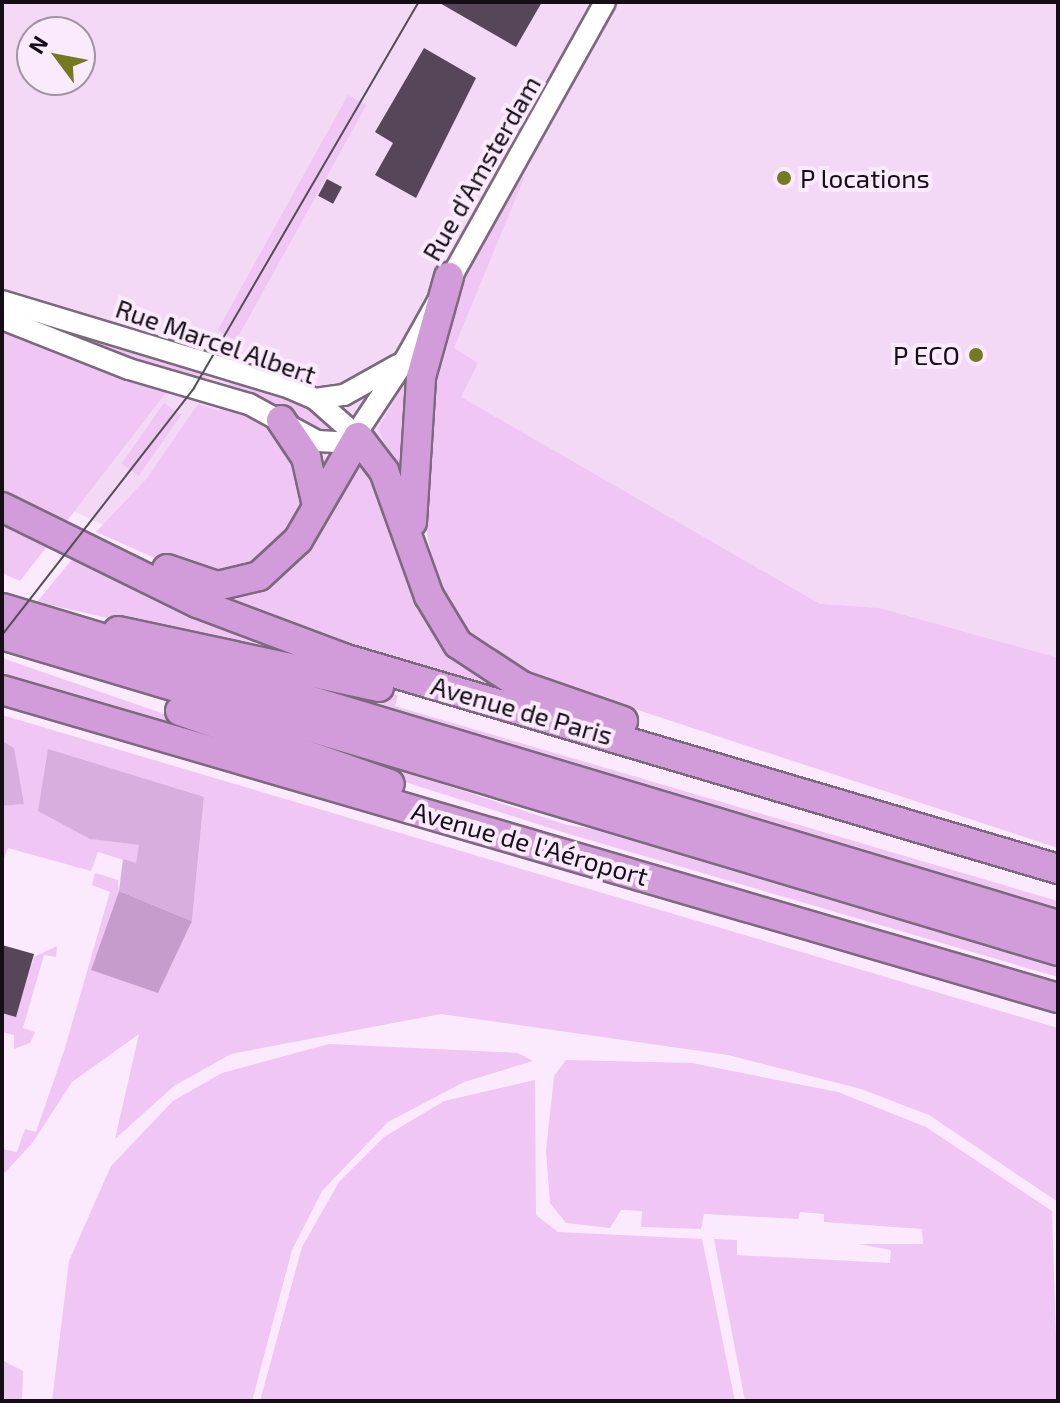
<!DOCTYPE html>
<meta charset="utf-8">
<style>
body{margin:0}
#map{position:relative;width:1060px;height:1403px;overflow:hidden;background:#fbeafe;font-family:"Exo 2",sans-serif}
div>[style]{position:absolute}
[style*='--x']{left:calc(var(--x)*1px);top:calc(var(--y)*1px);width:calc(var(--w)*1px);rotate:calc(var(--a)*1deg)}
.built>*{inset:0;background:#f4d9f7}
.green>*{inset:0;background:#efc6f4;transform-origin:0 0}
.forest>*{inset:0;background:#d8aede}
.water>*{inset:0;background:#c59ccb}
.building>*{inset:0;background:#57455a;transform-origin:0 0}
.roads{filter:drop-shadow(2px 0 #7c697e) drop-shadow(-2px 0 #7c697e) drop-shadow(0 2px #7c697e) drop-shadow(0 -2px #7c697e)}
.minor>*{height:20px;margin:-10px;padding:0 10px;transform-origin:10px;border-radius:10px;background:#fff}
.highway>*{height:28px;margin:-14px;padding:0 14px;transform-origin:14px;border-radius:14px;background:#d29bd9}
.tram>*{height:2px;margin:-1px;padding:0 1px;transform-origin:1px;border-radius:1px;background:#554b56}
.dots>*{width:22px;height:22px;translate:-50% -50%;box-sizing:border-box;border:4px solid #fbeafe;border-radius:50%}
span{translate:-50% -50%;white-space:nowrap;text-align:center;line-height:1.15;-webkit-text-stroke:8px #fbeafe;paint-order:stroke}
.street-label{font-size:26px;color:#150e16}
.poi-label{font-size:26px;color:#150e16}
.left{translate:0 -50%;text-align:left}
.right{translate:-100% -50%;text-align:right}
.frame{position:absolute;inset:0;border:4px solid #150e16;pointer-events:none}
.north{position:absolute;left:16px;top:16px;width:80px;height:80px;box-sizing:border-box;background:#fbeafe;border:2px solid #9f92a1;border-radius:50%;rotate:302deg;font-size:22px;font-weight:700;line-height:32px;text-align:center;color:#150e16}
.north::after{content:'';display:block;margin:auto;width:28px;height:36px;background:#757922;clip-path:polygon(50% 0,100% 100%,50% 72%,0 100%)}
</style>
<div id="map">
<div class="built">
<i style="clip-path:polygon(evenodd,2px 2px,1058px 2px,1058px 723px,354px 449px,208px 575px,2px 477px,2px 2px,32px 32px,80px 32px,80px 80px,32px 80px,32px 32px)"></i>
</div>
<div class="green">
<i style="left:348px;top:95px;width:21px;height:269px;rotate:29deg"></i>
<i style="clip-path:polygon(518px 174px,524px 178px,454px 348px,478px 363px,461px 397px,820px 604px,879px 608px,1058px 658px,1058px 848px,510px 668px,455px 619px,436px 577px,418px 490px,425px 389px,445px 316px)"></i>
<i style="clip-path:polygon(4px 309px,211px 368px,201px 384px,165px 374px)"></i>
<i style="clip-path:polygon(2px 327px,168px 390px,67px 521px,2px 489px)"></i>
<i style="clip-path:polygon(413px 370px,405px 479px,400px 479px,378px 428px)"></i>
<i style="clip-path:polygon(234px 377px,304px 404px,340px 430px,333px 439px,225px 391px)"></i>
<i style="clip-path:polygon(223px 402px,288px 437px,308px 499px,276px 559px,224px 577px,166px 563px,96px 532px,147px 478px,198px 404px,219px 411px)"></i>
<i style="left:164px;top:403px;width:21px;height:74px;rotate:35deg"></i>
<i style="clip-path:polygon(365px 458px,493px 681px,488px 690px,292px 629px,201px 589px,233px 591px)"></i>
<i style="clip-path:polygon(2px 520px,49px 544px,20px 581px,2px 573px)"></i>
<i style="clip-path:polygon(74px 557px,257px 639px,254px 651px,37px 602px)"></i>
<i style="clip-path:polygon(2px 658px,211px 730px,251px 751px,2px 676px)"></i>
<i style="clip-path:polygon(336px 681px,398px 695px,395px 706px,1058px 901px,1058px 915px,764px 821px,329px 698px,323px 692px,360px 695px)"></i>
<i style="clip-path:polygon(2px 715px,1058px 1028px,1058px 1202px,929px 1115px,861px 1089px,728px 1055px,441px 1014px,231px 1054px,174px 1086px,115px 1139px,139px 1034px,72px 1082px,33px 1142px,2px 1176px,2px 1149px,17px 1152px,25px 1129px,36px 1132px,64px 1051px,110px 892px,92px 885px,95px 873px,118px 880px,119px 891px,91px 970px,158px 992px,192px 921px,204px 797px,90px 839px,140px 845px,136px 864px,98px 852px,91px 871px,8px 848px,2px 864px,2px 806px,24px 804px,2px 741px)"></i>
<i style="clip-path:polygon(309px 740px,567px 825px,631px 835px,1058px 961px,1058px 977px,569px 834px,345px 763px)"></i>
<i style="clip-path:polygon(57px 946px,56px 957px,44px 955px,23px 1028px,35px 1032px,30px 1043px,14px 1049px,14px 1035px,2px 1032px,2px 1013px,16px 1015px,34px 957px)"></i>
<i style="clip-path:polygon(329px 1044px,518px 1053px,533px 1061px,464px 1082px,388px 1122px,322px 1191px,292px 1250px,252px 1401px,52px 1401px,69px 1261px,111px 1166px,173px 1101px,222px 1073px)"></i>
<i style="clip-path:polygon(566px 1060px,692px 1063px,838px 1092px,926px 1127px,1052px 1211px,1058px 1401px,745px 1401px,714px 1239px,737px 1240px,737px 1255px,890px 1263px,891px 1250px,858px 1244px,923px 1244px,922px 1229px,824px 1222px,824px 1214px,800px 1212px,798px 1219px,704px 1214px,701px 1229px,641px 1227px,642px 1211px,621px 1210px,610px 1228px,566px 1223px,550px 1203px,546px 1151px,554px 1076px)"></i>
<i style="clip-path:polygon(535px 1080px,536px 1215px,558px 1232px,702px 1239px,735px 1401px,260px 1401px,302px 1247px,339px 1182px,384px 1137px,444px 1101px)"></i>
<i style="clip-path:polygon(2px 1360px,23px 1371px,22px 1401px,2px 1401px)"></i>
</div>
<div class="forest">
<i style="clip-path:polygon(2px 741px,14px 748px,24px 804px,2px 806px)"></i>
<i style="clip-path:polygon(48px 749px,204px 797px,192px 921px,119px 891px,123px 859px,136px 863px,139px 845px,90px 839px,38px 811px)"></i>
</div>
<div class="water">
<i style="clip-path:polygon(119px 891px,192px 921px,158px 993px,91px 970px)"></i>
</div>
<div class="building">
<i style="clip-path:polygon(438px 2px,542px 2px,516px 47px)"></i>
<i style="clip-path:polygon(424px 48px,476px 78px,416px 198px,375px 175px,393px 143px,375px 132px)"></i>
<i style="left:327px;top:179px;width:17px;height:19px;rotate:28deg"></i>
<i style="clip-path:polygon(2px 945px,34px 954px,16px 1017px,2px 1013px)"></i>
</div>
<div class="roads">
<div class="minor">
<i style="--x:2;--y:301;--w:301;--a:16.8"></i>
<i style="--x:290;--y:388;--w:27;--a:24"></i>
<i style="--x:315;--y:399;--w:57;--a:41.5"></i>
<i style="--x:2;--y:319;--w:136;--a:21.5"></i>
<i style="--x:129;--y:369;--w:125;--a:16.3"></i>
<i style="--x:249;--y:404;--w:77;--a:28.6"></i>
<i style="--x:317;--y:441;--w:33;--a:3"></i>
<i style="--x:350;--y:443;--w:100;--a:-56.5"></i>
<i style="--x:405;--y:360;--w:410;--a:-60.8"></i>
<i style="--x:315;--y:399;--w:29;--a:-8"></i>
<i style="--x:344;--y:395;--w:62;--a:-29.1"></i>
</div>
<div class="highway">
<i style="--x:281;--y:420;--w:45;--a:56"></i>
<i style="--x:306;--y:457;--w:50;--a:77.3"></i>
<i style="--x:2;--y:507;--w:217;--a:26.2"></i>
<i style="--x:197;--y:603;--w:156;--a:20.6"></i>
<i style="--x:343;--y:658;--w:745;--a:16.44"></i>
<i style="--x:412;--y:522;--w:145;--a:-86.4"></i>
<i style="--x:421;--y:377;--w:104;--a:-74.4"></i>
<i style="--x:167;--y:569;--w:53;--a:18.8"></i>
<i style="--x:217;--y:586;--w:43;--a:-13.4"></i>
<i style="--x:259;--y:576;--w:53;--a:-42.7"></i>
<i style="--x:298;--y:540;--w:119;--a:-59.8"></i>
<i style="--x:358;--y:437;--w:43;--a:52.6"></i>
<i style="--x:384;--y:471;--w:133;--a:70.2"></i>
<i style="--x:429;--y:596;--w:56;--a:58.9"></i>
<i style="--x:458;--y:644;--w:77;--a:33.3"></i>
<i style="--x:522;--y:686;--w:107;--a:19.1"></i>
<i style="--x:2;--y:608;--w:1103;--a:16.71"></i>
<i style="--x:118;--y:631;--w:267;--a:12.1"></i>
<i style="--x:2;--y:635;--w:1102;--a:16.66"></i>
<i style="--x:2;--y:690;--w:1100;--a:16.26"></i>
<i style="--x:180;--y:711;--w:222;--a:19.2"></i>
</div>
</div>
<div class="tram">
<i style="--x:2;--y:635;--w:313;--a:-52.1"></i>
<i style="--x:194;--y:388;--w:447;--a:-59.8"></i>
</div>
<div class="dots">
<i style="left:784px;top:178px;background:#757922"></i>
<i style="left:976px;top:355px;background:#757922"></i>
</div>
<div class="street-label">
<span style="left:481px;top:168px;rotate:-60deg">Rue d'Amsterdam</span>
<span style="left:216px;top:341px;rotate:19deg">Rue Marcel Albert</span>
<span style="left:522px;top:710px;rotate:16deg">Avenue de Paris</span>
<span style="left:530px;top:843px;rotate:16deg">Avenue de l'Aéroport</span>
</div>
<div class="poi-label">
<span class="left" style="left:800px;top:178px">P locations</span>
<span class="right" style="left:960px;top:355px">P ECO</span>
</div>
<div class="frame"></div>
<div class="north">N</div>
</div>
